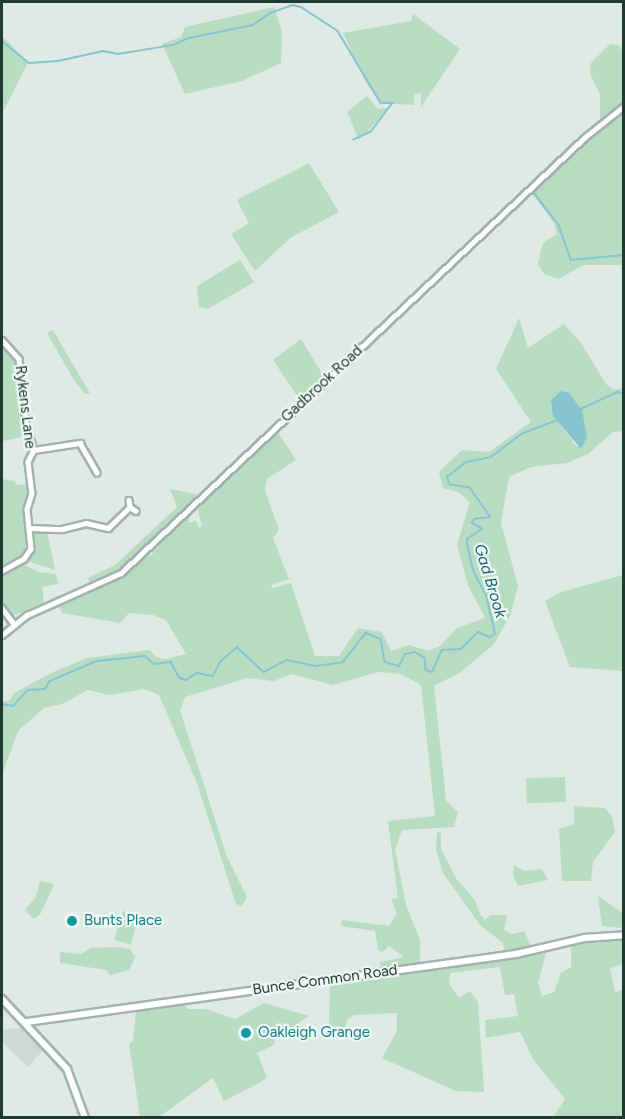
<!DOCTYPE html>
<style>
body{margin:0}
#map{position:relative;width:625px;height:1119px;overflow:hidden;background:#dfeae5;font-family:Figtree,sans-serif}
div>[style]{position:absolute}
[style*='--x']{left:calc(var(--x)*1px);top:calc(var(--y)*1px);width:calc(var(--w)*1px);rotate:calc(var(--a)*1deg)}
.built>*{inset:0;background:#cddad4}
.green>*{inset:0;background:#b7dcc2;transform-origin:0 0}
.water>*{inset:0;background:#86c4d1}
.stream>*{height:1.5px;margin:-0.75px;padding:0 0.75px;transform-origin:0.75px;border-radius:0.75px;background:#86c4d1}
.roads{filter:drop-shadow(2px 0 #a2b2ac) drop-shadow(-2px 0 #a2b2ac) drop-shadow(0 2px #a2b2ac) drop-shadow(0 -2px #a2b2ac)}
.street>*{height:4.5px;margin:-2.25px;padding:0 2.25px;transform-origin:2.25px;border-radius:2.25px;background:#fff}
.secondary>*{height:6px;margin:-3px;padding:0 3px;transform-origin:3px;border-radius:3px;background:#fff}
.dots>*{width:16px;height:16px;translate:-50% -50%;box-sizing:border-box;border:3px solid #eff7f3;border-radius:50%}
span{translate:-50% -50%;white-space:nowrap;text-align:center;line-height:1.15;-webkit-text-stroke:4.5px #eff7f3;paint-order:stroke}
.street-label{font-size:15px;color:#203a33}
.culture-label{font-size:15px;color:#0d838f}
.left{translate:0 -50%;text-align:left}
.water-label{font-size:16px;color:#1a6676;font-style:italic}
.frame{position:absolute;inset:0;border:3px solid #203a33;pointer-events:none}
</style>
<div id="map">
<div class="built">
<i style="clip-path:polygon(26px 1027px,24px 1033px,31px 1034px,45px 1048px,28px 1067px,2px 1042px,2px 1030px)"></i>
</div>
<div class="green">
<i style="clip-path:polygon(274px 7px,282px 31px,281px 63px,242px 81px,185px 94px,162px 44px,181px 37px,185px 27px)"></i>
<i style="clip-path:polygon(413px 14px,460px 49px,421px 107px,421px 93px,414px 95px,414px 105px,381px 103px,366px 83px,343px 33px,411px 21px)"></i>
<i style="clip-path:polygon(3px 37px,28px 62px,4px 110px,2px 109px)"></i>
<i style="clip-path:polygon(610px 44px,619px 45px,623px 53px,623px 102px,600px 119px,600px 94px,591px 76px,590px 64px)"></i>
<i style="clip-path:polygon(367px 96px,378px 109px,390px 108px,359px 140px,347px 112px)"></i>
<i style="clip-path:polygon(623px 109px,623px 265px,584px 265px,558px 279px,544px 274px,538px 264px,541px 250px,544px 242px,557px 234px,554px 223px,531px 192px)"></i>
<i style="clip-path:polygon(309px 163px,339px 212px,290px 238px,255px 271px,231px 234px,249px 223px,237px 200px)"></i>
<i style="clip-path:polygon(240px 260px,254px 282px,208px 309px,199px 307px,197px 286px)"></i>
<i style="clip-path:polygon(evenodd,519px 318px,528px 348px,564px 324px,581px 343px,606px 384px,614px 390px,623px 388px,623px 431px,613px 432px,588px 454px,567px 463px,531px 467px,509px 477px,501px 523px,518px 586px,510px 616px,494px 644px,461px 672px,434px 686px,446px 800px,458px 812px,454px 827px,402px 830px,395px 849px,406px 905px,420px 940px,420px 962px,381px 969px,380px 962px,404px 957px,386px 944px,389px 947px,382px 952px,378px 950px,375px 931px,341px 926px,342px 920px,389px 926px,397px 914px,391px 899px,398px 898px,388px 821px,435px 816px,421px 685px,401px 674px,378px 672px,333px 685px,291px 674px,274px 681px,247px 678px,185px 697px,180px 710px,227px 857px,247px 897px,242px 906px,236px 904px,197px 783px,159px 695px,144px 689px,109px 695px,88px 690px,62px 704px,44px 708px,18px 731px,2px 775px,2px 701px,9px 701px,14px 693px,51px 673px,87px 658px,150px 650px,156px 657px,166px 659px,186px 654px,166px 620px,153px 615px,129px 613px,120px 623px,62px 613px,59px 606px,122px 577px,144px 557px,151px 555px,188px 515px,189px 523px,196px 521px,199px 528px,202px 526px,197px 507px,277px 431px,296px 460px,267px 479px,265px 490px,279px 530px,273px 538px,289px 579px,271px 585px,273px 588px,291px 583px,315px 656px,339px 656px,358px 628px,382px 632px,391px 651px,409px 645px,429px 651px,440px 646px,457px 628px,485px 618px,468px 585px,457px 545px,470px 502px,458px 492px,443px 488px,439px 472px,462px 450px,489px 452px,531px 422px,496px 369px,519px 318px,554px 395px,581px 414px,587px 437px,577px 447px,553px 416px,554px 395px)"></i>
<i style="clip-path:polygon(53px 330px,72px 363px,90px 393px,85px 394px,74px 380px,47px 333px)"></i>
<i style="clip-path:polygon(301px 339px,325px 378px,300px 400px,273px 360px)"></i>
<i style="clip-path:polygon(3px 343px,19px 363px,26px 436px,3px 441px)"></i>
<i style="clip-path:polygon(2px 479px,15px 481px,16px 485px,29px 484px,29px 495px,24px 511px,26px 553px,2px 568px)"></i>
<i style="clip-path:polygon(170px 489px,200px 495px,120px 570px,91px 585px,88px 578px,115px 565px,177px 507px)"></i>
<i style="clip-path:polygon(38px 529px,47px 530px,55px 570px,27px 561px,33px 550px,33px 532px)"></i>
<i style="clip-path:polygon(21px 563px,39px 572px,56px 574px,58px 584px,42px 587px,44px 602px,13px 616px,2px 604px,2px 576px)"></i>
<i style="clip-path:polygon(623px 575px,623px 671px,570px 667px,545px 601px,561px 592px)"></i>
<i style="left:565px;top:777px;width:25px;height:39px;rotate:88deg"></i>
<i style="clip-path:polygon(574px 806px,605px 808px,612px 816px,615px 832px,593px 862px,591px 881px,562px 881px,559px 829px,574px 824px)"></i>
<i style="clip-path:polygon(437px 832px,441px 833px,441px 849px,457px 880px,475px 900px,480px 914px,485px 920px,490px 915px,507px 915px,504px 930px,512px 934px,524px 931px,531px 947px,504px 951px,503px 943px,480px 925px,443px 873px,436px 850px)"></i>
<i style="clip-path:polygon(514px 865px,525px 871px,542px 869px,548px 880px,518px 886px,513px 875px)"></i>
<i style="clip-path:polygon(40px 881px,54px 884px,41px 913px,34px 919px,25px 910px,36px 897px)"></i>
<i style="clip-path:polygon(598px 896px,623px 913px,623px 928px,602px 926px)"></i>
<i style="left:123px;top:911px;width:17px;height:30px;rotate:17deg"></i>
<i style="clip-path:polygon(623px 938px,623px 964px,610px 968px,615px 992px,623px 990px,623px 1117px,553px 1117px,565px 1099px,533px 1059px,520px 1032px,486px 1038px,485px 1020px,518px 1016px,514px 994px,505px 995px,500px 967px,450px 973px,449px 983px,459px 998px,470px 991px,478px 1002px,484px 1092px,456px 1091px,382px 1058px,397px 1031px,397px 1013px,354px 1015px,348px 1019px,343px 1032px,329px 1025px,330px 983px,546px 953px,538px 983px,542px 996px,554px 992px,561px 973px,571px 967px,571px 945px)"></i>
<i style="clip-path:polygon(116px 947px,130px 949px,135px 957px,129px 970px,110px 975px,106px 970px,60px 963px,60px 952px,81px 954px,91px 948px)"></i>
<i style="clip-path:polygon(264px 1003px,309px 1016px,275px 1039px,274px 1045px,257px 1053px,267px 1077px,261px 1082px,224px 1101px,213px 1078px,159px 1117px,140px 1117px,129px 1044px,133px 1041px,136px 1011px,185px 1004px,187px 1009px,206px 1009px,235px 1019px)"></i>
</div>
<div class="water">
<i style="clip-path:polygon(561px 391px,569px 393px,582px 410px,587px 437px,581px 449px,553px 416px,551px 400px)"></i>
</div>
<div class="stream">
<i style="--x:2;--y:41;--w:35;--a:39"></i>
<i style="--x:29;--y:63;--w:29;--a:-4"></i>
<i style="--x:58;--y:61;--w:46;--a:-12.5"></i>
<i style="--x:103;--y:51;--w:15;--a:11"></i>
<i style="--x:118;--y:54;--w:56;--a:-9.3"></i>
<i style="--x:173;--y:45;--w:17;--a:-24"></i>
<i style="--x:189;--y:38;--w:65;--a:-11.5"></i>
<i style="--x:253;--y:25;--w:21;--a:-35"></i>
<i style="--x:270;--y:13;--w:24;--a:-19"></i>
<i style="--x:293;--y:5;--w:8;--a:14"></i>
<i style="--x:301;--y:7;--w:44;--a:33"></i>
<i style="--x:338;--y:31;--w:84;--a:59.2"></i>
<i style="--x:381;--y:103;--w:12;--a:0"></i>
<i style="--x:393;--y:103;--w:36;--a:127"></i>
<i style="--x:371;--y:132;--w:19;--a:155"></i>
<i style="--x:546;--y:178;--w:69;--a:-43.2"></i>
<i style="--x:539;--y:184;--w:9;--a:139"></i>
<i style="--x:532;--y:190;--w:44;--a:52.4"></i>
<i style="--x:559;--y:225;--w:37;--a:71"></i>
<i style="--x:571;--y:260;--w:53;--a:-5.4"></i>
<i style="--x:581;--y:409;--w:40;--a:-25"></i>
<i style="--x:617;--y:392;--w:7;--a:8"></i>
<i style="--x:2;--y:704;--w:11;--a:10"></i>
<i style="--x:13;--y:706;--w:22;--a:-47"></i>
<i style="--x:28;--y:690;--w:17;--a:-3"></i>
<i style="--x:45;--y:689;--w:9;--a:-58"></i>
<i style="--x:50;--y:681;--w:51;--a:-23.1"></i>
<i style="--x:97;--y:661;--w:48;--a:-5.9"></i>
<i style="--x:145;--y:656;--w:12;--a:42"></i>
<i style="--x:154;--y:664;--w:17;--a:-7"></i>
<i style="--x:171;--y:662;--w:18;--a:61"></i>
<i style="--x:180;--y:678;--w:6;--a:18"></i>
<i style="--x:186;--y:680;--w:13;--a:-32"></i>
<i style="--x:197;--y:673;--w:16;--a:11"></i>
<i style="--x:213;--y:676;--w:16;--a:-63"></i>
<i style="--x:220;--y:662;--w:23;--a:-41"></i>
<i style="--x:237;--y:647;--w:37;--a:43"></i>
<i style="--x:264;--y:672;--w:26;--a:-28"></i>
<i style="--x:287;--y:660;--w:30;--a:12"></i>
<i style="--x:316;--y:666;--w:27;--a:-8"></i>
<i style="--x:343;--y:662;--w:37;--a:-52"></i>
<i style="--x:366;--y:633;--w:16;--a:22"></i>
<i style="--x:381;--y:639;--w:23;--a:80"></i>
<i style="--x:385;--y:662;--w:15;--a:16"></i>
<i style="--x:399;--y:666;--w:13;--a:-63"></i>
<i style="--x:405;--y:654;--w:10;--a:-11"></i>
<i style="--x:415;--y:652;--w:12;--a:31"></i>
<i style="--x:425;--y:658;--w:12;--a:85"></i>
<i style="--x:426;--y:670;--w:6;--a:18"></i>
<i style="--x:432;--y:672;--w:24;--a:-66"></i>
<i style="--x:442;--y:650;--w:19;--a:-3"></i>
<i style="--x:461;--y:649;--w:24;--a:-45"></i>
<i style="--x:478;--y:632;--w:13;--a:23"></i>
<i style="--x:490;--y:637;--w:6;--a:-31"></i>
<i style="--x:495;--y:634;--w:37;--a:-103"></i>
<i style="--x:487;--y:598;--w:31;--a:-117"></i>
<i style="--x:473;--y:570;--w:26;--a:-103"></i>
<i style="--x:467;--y:545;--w:6;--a:-90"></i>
<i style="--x:467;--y:539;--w:18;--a:-34"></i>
<i style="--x:482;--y:529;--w:12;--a:-149"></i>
<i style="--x:472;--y:523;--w:4;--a:-63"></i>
<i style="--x:474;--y:519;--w:16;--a:-7"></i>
<i style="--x:490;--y:517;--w:35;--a:-125"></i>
<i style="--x:470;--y:488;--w:20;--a:-171"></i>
<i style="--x:450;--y:485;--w:9;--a:-111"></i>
<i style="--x:447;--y:477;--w:24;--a:-38"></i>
<i style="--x:466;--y:462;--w:25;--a:-11"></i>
<i style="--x:491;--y:457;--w:38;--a:-37"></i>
<i style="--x:521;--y:434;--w:39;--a:-21"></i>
</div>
<div class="roads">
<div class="street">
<i style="--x:2;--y:340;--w:25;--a:48"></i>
<i style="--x:19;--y:359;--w:65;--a:83.9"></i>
<i style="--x:26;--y:424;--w:27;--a:73"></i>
<i style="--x:34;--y:450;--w:13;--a:117"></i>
<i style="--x:28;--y:462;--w:31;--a:83"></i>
<i style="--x:32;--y:493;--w:17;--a:107"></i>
<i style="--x:27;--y:509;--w:40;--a:84.3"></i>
<i style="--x:31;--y:549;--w:12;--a:125"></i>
<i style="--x:24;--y:559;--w:25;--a:151"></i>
<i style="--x:34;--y:450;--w:47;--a:-8.7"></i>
<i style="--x:80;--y:443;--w:34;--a:60"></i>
<i style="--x:129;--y:500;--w:7;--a:82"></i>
<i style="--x:130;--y:507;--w:7;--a:34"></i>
<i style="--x:29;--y:528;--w:33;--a:2"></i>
<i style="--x:62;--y:529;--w:25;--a:-14"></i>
<i style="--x:86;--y:523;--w:23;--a:13"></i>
<i style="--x:108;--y:528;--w:30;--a:-44"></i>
<i style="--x:2;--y:608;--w:20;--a:53"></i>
<i style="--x:2;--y:635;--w:32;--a:-39"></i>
<i style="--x:27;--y:615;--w:103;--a:-24.1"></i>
<i style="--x:121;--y:573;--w:635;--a:-43.21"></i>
<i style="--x:584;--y:138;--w:51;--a:-38.7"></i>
</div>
<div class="secondary">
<i style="--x:2;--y:999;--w:96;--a:47.1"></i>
<i style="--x:67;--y:1069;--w:52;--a:69.8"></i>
<i style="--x:26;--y:1022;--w:495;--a:-7.9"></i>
<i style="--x:516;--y:954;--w:71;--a:-13.1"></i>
<i style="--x:585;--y:938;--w:39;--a:-4"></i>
</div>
</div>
<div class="dots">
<i style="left:72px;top:921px;background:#0f9aa8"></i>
<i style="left:246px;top:1033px;background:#0f9aa8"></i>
</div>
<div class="street-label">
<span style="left:322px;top:384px;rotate:-43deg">Gadbrook Road</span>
<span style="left:25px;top:407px;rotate:83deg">Rykens Lane</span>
<span style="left:325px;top:980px;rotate:-8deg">Bunce Common Road</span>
</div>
<div class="culture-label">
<span class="left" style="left:84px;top:921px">Bunts Place</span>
<span class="left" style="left:258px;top:1033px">Oakleigh Grange</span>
</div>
<div class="water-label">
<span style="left:490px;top:581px;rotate:73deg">Gad Brook</span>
</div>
<div class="frame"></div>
</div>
